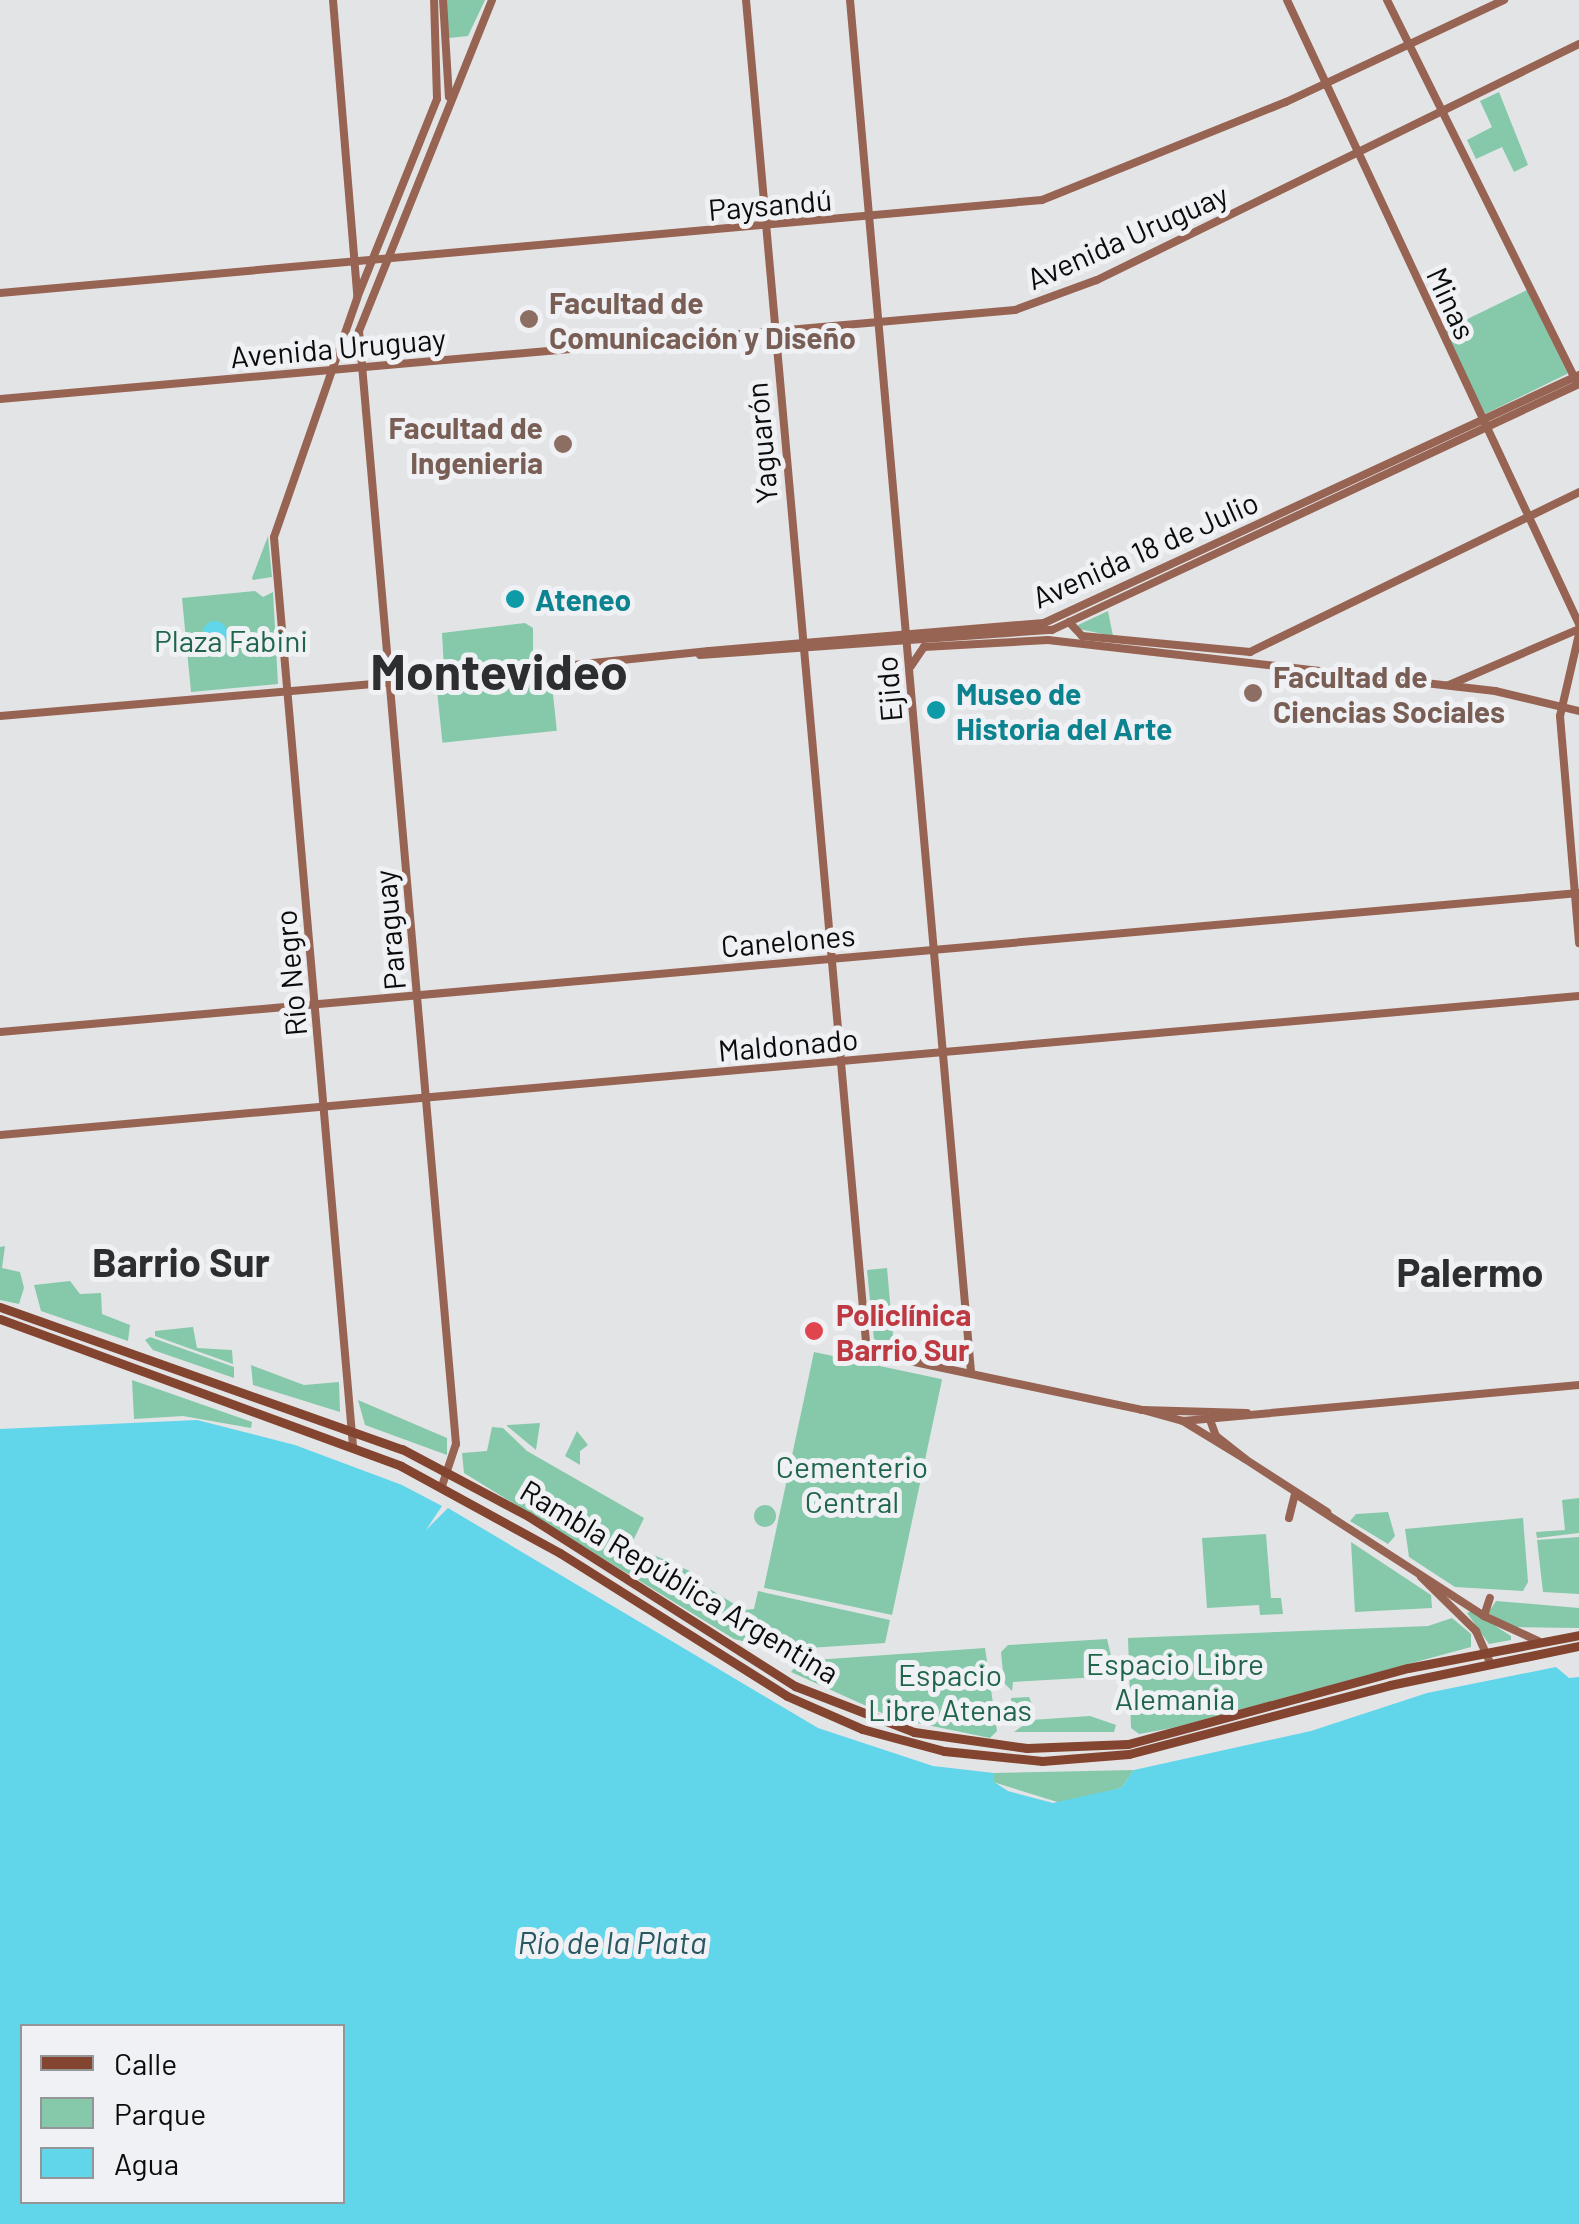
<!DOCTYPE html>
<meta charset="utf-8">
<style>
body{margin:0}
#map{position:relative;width:1579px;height:2224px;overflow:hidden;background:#e3e4e6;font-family:Barlow,sans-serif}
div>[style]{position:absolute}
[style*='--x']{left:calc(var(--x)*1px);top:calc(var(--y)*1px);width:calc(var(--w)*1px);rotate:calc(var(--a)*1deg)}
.green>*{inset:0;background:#85c9aa;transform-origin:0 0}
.round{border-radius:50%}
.water>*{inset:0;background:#61d5ea}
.secondary>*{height:8px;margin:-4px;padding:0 4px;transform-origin:4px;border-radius:4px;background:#976352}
.primary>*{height:9px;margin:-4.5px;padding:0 4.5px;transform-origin:4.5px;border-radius:4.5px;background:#834430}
.dots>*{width:28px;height:28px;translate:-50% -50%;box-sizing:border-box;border:5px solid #f0f1f4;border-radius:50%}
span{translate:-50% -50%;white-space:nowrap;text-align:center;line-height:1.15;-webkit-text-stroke:10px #f0f1f4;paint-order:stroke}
.street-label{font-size:30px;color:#0b0b0c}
.education-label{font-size:30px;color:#785e54;font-weight:700}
.left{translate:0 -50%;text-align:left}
.right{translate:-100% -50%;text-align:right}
.culture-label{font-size:30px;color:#0d838f;font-weight:700}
.park-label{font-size:30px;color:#1f654b}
.health-label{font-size:30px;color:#be3a42;font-weight:700}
.water-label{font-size:32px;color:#285962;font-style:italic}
.district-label{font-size:40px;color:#2d2e2f;font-weight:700}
.town-label{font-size:50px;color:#2d2e2f;font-weight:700}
.legend{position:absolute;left:20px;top:2024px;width:325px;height:180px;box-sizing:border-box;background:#f0f1f4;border:2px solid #949597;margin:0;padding:12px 18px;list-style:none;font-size:30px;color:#0b0b0c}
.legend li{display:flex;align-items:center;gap:20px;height:50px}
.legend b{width:50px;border:2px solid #949597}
</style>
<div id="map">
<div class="green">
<i style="clip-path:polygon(445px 0,485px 0,468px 36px,449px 38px)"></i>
<i style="clip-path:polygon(1499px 92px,1528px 165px,1514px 172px,1502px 147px,1476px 159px,1467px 140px,1492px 127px,1480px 101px)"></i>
<i style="left:1527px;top:290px;width:93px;height:92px;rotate:64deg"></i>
<i style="clip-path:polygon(268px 536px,272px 577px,253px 580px,252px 578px)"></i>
<i style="clip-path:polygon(255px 591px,263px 597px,273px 592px,278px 684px,191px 692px,182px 598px)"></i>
<i style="clip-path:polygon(1108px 611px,1113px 636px,1079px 629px,1078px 625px)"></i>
<i style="clip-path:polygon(525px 623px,533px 628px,533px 661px,444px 669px,442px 633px)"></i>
<i style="left:551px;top:675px;width:56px;height:115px;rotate:84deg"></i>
<i style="clip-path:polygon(5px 1246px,2px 1268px,20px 1272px,24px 1288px,19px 1304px,0 1300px,0 1247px)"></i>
<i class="round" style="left:138px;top:1255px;width:24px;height:24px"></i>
<i style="clip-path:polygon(887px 1268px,894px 1346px,874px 1339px,867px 1270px)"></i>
<i style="clip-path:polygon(70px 1281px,80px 1294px,101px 1293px,102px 1314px,130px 1325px,128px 1341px,41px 1311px,34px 1285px)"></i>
<i style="clip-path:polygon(193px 1327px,197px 1348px,232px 1350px,233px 1364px,155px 1336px,155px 1331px)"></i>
<i style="clip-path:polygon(150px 1337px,234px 1367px,234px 1378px,153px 1350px,145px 1340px)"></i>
<i style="left:814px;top:1352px;width:131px;height:241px;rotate:12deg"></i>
<i style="clip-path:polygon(251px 1365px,304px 1385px,339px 1382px,340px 1412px,253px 1385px)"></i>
<i style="clip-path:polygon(132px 1380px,252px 1422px,251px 1428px,183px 1416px,134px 1419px)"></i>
<i style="clip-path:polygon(358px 1400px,447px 1438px,447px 1455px,365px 1425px)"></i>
<i style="clip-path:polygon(540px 1423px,536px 1450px,507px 1426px,507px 1425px)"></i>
<i style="clip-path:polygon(492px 1427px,503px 1428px,527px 1451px,644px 1518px,631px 1545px,692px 1572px,690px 1577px,744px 1610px,754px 1609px,758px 1591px,890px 1620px,885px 1643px,778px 1650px,734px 1639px,464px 1473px,462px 1453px,487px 1451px)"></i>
<i style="clip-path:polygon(577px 1431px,588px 1445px,580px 1451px,580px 1465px,565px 1456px)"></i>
<i style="clip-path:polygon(1579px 1498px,1579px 1533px,1537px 1538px,1536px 1532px,1565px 1530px,1562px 1500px)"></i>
<i class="round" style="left:754px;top:1505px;width:22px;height:22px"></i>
<i style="clip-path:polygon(1388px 1512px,1395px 1536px,1388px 1544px,1350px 1521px,1356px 1514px)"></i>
<i style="clip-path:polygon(1523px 1518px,1528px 1582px,1523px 1591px,1455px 1587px,1409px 1557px,1405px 1529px)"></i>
<i style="clip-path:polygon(1266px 1534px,1271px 1598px,1281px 1598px,1283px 1614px,1260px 1615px,1259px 1605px,1207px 1608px,1202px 1538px)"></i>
<i style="clip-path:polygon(1579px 1537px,1579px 1594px,1543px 1592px,1537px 1540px)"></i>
<i style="clip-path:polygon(1351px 1542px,1431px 1595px,1432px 1608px,1355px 1612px)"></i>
<i style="clip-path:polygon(1496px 1601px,1579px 1608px,1579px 1628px,1512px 1627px,1488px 1613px)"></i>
<i style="clip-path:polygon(1472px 1611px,1511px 1636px,1511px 1640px,1489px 1644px,1467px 1613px)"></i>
<i style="clip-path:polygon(1452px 1618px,1471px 1634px,1471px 1647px,1172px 1728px,1139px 1734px,1131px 1728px,1128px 1638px,1428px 1626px)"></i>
<i style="clip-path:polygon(1107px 1639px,1116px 1676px,1013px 1682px,1012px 1691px,1004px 1683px,1001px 1652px,1008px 1645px)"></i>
<i style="clip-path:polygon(985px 1648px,997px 1731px,990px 1738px,893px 1718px,791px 1672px,800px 1661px)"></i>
<i style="clip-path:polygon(1029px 1697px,1034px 1709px,1013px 1721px,1011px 1698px)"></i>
<i style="clip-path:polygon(1090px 1716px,1116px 1725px,1114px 1732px,1014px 1732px,1031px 1720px)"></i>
<i style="clip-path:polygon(1134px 1770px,1121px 1788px,1064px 1804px,993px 1782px,994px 1773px)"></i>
</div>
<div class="water">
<i class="round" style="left:203px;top:621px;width:24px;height:24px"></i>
<i style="clip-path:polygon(evenodd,197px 1420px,295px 1445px,402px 1485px,442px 1506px,426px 1530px,448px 1508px,818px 1728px,933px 1766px,994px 1773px,994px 1782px,1008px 1791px,1053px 1803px,1121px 1788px,1134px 1770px,1311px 1731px,1427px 1693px,1556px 1667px,1569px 1678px,1579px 1677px,1579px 2224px,0 2224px,0 1429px,197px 1420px,22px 2026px,342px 2026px,342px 2202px,22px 2202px,22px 2026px)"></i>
</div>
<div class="secondary">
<i style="--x:333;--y:0;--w:296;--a:85.3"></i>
<i style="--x:443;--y:0;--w:97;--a:86.5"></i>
<i style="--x:746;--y:0;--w:1357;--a:84.89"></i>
<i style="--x:867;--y:1352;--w:281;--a:11.9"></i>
<i style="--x:1142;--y:1410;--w:105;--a:1.6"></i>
<i style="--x:850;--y:0;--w:1378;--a:84.96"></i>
<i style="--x:1287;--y:0;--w:689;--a:64.92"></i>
<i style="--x:1387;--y:0;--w:425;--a:63.6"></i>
<i style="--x:0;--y:293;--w:1046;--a:-5.1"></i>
<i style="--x:1042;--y:200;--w:263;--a:-21.9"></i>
<i style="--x:1286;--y:102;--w:241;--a:-25.1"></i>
<i style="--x:0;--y:399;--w:1019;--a:-5.01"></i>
<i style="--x:1015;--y:310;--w:87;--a:-20.1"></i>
<i style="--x:1097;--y:280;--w:537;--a:-26.09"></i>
<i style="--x:1069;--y:622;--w:19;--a:47"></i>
<i style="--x:1082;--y:636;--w:169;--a:5.4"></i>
<i style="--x:1250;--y:652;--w:366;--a:-25.9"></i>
<i style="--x:1579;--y:634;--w:84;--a:103"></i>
<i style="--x:1560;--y:716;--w:228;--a:85.2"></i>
<i style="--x:700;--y:655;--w:353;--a:-4.1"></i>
<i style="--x:1052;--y:630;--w:582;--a:-25.02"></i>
<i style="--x:911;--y:666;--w:23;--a:-56"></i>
<i style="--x:924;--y:647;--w:124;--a:-3.2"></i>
<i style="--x:1048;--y:640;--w:450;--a:6.5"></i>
<i style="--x:1495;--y:691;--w:86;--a:13.4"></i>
<i style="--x:463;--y:676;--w:32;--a:-20"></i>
<i style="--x:493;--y:665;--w:32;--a:9"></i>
<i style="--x:1449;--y:685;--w:142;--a:-23.3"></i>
<i style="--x:0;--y:716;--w:465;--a:-4.9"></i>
<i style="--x:463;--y:676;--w:31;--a:9"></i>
<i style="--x:494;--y:681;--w:33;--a:-20"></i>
<i style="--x:525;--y:670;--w:185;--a:-5.9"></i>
<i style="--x:709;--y:651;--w:336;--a:-4.8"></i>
<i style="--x:1044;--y:623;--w:590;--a:-24.87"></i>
<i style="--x:0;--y:1032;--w:1585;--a:-5.03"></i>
<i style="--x:0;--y:1135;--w:1585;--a:-5.03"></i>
<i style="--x:1143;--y:1410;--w:41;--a:15.4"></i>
<i style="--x:1183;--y:1421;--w:398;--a:-5.2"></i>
<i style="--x:1209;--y:1417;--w:20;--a:70"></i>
<i style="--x:1216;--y:1436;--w:37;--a:38"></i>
<i style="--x:1245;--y:1459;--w:98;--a:32.9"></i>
<i style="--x:1183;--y:1421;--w:73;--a:31.5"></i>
<i style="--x:353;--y:1446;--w:912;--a:-94.97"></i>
<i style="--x:274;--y:537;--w:253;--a:-70.8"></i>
<i style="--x:357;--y:298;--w:214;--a:-68.1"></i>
<i style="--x:437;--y:99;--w:99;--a:-91.7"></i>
<i style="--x:442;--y:1486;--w:44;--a:-71.6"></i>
<i style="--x:456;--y:1444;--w:1117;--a:-94.98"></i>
<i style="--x:359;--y:331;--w:357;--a:-68.1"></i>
<i style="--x:1300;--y:1497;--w:219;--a:32.9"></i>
<i style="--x:1484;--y:1616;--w:60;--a:24.8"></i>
<i style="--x:1289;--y:1518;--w:25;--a:-76"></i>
<i style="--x:1421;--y:1577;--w:77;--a:44.5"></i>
<i style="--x:1476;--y:1631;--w:34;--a:66"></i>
<i style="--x:1484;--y:1616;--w:19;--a:-72"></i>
</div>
<div class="primary">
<i style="--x:0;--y:1307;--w:426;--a:19.5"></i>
<i style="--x:402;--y:1449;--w:143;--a:28"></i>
<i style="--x:528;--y:1516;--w:317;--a:32.5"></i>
<i style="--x:795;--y:1686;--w:128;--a:21.1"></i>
<i style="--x:914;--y:1732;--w:114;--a:8.1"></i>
<i style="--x:1027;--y:1748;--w:101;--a:-2.3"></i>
<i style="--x:1128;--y:1744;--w:290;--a:-15.2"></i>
<i style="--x:1408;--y:1668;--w:174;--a:-10.9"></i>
<i style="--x:0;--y:1319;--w:427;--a:20.1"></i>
<i style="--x:401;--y:1466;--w:181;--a:28.7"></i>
<i style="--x:560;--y:1553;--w:268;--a:32.2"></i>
<i style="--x:787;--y:1696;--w:82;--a:23.7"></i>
<i style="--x:862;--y:1729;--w:85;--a:15"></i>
<i style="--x:944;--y:1751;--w:99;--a:5.8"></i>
<i style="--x:1042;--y:1761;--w:87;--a:-4.6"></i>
<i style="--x:1129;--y:1754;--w:270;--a:-14.8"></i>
<i style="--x:1390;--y:1685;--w:193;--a:-11.7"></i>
</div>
<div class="dots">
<i style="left:529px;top:319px;background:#8d6e63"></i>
<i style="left:563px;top:444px;background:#8d6e63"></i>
<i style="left:515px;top:599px;background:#0f9aa8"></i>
<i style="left:1253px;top:693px;background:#8d6e63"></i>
<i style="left:936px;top:710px;background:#0f9aa8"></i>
<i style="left:814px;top:1331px;background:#e0444e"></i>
</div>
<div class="street-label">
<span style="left:770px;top:204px;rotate:-5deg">Paysandú</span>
<span style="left:1127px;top:236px;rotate:-24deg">Avenida Uruguay</span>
<span style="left:1452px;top:303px;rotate:65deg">Minas</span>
<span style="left:338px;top:347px;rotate:-5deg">Avenida Uruguay</span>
<span style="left:761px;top:443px;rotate:-95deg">Yaguarón</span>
<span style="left:1145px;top:549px;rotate:-24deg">Avenida 18 de Julio</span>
<span style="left:888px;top:689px;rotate:-95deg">Ejido</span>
<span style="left:389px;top:930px;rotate:-95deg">Paraguay</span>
<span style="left:788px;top:940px;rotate:-5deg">Canelones</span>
<span style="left:290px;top:973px;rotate:-95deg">Río Negro</span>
<span style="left:788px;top:1044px;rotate:-5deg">Maldonado</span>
<span style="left:680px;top:1581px;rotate:31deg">Rambla República Argentina</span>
</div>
<div class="education-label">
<span class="left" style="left:549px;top:319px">Facultad de<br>Comunicación y Diseño</span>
<span class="right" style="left:543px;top:444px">Facultad de<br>Ingenieria</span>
<span class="left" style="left:1273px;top:693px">Facultad de<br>Ciencias Sociales</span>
</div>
<div class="culture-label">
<span class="left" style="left:535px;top:599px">Ateneo</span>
<span class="left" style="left:956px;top:710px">Museo de<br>Historia del Arte</span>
</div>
<div class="park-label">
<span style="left:231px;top:640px">Plaza Fabini</span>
<span style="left:852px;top:1483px">Cementerio<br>Central</span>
<span style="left:1175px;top:1680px">Espacio Libre<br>Alemania</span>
<span style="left:950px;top:1691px">Espacio<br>Libre Atenas</span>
</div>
<div class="health-label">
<span class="left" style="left:836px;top:1331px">Policlínica<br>Barrio Sur</span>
</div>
<div class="water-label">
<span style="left:612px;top:1941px">Río de la Plata</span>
</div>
<div class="district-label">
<span style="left:181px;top:1261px">Barrio Sur</span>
<span style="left:1470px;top:1271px">Palermo</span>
</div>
<div class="town-label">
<span style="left:499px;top:671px">Montevideo</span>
</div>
<ul class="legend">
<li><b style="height:12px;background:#834430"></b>Calle</li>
<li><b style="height:28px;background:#85c9aa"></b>Parque</li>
<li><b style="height:28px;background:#61d5ea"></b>Agua</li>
</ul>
</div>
